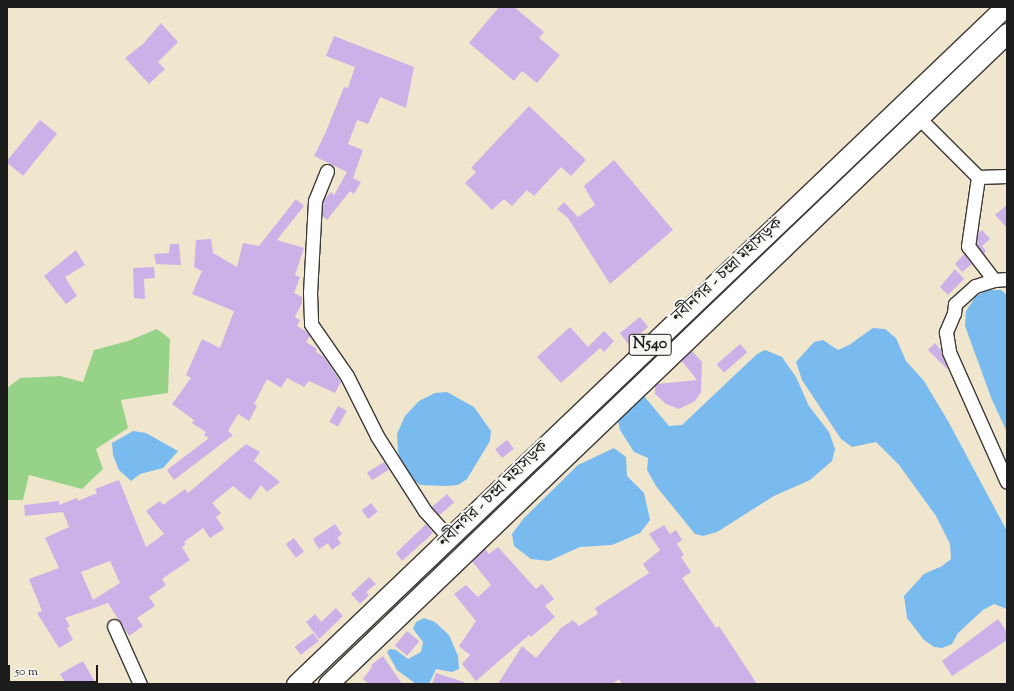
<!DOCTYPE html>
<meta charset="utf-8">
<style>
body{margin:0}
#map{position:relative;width:1014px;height:691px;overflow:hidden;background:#f0e6ce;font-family:"Sorts Mill Goudy","Noto Serif Bengali",serif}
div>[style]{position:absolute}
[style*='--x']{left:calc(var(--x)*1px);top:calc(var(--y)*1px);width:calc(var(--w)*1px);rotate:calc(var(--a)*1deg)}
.green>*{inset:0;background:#96d388}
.water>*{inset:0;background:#7abbef}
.building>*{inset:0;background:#ccb1e9;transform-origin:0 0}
.roads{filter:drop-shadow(1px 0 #3c3a37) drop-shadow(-1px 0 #3c3a37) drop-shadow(0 1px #3c3a37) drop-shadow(0 -1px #3c3a37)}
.minor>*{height:13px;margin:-6.5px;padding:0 6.5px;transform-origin:6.5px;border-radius:6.5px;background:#fff}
.highway>*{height:19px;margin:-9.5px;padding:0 9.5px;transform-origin:9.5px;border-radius:9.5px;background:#fff}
span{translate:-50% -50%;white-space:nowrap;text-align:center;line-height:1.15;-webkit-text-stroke:4px #f6f6f2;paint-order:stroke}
.shield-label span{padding:1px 3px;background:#f6f6f2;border:1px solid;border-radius:3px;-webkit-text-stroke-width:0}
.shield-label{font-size:16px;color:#1c1c1c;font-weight:700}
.street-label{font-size:17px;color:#1c1c1c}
.frame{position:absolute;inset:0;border:8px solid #1c1c1c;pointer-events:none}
.scale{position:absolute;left:8px;top:665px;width:90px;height:18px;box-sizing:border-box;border:2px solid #1c1c1c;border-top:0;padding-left:5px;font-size:12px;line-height:14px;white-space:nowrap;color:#1c1c1c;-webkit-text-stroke:3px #f6f6f2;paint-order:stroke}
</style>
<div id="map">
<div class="green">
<i style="clip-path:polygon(157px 329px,170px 339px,168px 393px,121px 400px,128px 428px,96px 449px,103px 469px,82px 489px,29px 475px,23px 500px,7px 500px,7px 388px,20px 378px,60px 376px,83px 382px,94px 350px,128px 341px)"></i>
</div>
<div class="water">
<i style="clip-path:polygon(988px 290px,1001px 290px,1007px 295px,1007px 432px,992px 400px,965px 326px,966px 311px,976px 296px)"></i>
<i style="clip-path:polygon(873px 328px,885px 329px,896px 338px,906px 361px,924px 381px,948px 421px,1007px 531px,1007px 609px,994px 604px,983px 610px,958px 633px,952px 644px,942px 648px,934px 647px,924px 640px,907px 618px,904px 596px,924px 574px,942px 566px,951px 559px,950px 544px,936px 516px,899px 465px,876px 442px,852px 447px,841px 439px,802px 380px,796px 362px,814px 342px,823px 340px,838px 350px,849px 345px)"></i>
<i style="clip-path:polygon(765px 350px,782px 357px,796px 377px,809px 406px,829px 432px,835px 449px,832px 461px,810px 480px,774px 496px,717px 532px,703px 536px,695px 534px,656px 486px,647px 470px,648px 458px,634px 452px,620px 430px,618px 421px,644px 396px,669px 426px,682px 425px,757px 354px)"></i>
<i style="clip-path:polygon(447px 392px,474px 407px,491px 431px,490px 441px,467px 479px,458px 485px,447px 486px,420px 485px,410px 477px,402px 464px,398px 452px,397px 434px,405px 416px,419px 401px,435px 393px)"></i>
<i style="clip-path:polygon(133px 431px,146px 433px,178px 451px,163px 468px,140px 474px,131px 481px,119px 470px,113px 455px,112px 443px)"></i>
<i style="clip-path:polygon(614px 448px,626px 457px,627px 476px,644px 493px,650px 520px,640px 533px,612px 545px,580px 547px,549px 561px,531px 559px,514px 546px,512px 534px,524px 518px,578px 465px)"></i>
<i style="clip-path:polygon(424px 618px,435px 622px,449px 635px,458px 656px,459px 669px,452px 672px,436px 669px,429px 684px,416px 684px,397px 670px,387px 652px,390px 649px,396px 650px,408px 659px,421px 652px,423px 642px,413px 629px,416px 622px)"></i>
</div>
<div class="building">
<i style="clip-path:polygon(499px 7px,514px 7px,544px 32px,539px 38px,560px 55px,537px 83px,522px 71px,514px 81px,469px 43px)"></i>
<i style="clip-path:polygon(161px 23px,178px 42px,158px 62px,165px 69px,149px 84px,125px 58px,143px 44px)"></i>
<i style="clip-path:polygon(334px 36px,414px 67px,406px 108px,380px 97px,368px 124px,357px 120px,348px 144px,363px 150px,353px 178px,361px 182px,354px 194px,350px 191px,327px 220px,322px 215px,323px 201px,331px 192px,334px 195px,347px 172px,314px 156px,325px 134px,344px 87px,348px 88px,355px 67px,326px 56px)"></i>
<i style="clip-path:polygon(529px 106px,586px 160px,571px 176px,561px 167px,534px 196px,527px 190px,512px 206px,504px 199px,492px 210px,465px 183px,476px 172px,471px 168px)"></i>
<i style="left:40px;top:120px;width:22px;height:54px;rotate:39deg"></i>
<i style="clip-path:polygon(614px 160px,673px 230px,610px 284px,568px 218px,557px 209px,564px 202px,578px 217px,595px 205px,584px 186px)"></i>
<i style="clip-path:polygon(296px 199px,304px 206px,277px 240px,304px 248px,295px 275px,300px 277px,294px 293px,302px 297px,302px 303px,295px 317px,300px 320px,297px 326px,307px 332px,310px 336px,306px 342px,317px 349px,316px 352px,324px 357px,341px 382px,335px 393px,309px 381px,304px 387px,287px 378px,281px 388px,267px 379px,254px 404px,257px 406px,249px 421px,238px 414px,228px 431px,233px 435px,174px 480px,167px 470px,209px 438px,204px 435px,206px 432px,192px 423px,194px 420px,172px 404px,191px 378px,186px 375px,202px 339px,220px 348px,234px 311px,192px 294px,202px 271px,194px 267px,196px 240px,211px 239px,213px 253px,237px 267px,243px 243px,259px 246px)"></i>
<i style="clip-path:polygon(1007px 205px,1007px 228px,995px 215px)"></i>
<i style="clip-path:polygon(982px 230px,990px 239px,982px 246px,986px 251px,984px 254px,976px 244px,978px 234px)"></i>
<i style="clip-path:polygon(170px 244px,179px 244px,181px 265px,156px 264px,154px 254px,169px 253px)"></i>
<i style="clip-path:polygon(76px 250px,85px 265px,65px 277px,77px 296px,66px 304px,44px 276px)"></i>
<i style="clip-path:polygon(964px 254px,972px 264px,962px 272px,955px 264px)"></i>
<i style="clip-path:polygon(154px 267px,155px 278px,144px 279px,145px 299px,134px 298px,133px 268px)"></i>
<i style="clip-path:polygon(955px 269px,964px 279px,948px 295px,940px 287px)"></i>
<i style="left:640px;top:317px;width:13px;height:26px;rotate:51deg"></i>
<i style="clip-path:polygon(570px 327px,588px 347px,604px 331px,614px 341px,604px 352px,600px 348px,561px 383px,537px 357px)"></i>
<i style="clip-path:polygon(935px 343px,941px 350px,948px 370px,928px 350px)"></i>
<i style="left:740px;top:344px;width:11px;height:31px;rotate:49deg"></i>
<i style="clip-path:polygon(692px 351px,702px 362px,701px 392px,695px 401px,679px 409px,666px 404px,655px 394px,655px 386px,657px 384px,697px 380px,681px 360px)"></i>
<i style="left:338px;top:406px;width:10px;height:18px;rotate:29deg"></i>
<i style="left:507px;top:440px;width:11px;height:15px;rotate:52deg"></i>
<i style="clip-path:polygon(evenodd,246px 444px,260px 452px,254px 461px,280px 482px,267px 492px,261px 485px,250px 500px,233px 486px,212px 503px,221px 513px,216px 517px,224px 529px,210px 538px,203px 528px,184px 542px,186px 544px,182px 547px,190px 560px,162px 579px,166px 585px,149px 597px,155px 606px,137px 618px,143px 626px,129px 636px,108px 603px,65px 618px,70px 626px,67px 628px,73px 640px,59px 648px,37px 613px,42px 611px,29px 579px,59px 568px,45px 538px,69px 527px,63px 512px,25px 516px,24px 505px,59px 501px,59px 505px,77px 498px,78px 501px,97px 493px,95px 489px,119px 480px,146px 547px,164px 534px,146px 511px,160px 501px,163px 505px,185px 489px,188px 493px,246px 444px,110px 561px,120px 583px,93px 600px,81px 572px,110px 561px)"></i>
<i style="left:384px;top:462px;width:9px;height:20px;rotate:58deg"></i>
<i style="left:447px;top:494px;width:11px;height:20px;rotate:49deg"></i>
<i style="left:371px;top:503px;width:11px;height:12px;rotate:52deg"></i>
<i style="clip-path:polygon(335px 524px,342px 534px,337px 538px,341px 543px,332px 550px,328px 543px,319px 549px,313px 539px)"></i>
<i style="clip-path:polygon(426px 524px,433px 533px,402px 561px,396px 553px)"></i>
<i style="clip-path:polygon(664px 525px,670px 534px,676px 530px,682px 540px,677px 544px,684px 555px,681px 557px,691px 572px,682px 578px,716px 628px,719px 626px,757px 684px,622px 684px,619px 679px,612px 684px,498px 684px,522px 646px,536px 658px,561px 628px,573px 620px,579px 626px,598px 614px,595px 608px,649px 573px,643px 564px,660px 550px,649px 534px)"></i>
<i style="left:294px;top:538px;width:17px;height:10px;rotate:54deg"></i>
<i style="clip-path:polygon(498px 547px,536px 589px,542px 584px,554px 599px,545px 606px,555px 617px,531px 637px,529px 635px,476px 681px,462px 664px,470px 655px,459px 646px,476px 621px,454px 594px,466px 585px,478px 597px,491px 585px,472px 561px,485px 549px,489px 554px)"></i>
<i style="clip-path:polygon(369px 577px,376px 584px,366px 592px,369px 595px,360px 604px,351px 594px)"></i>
<i style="clip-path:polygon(336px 608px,343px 616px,319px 639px,306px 622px,315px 614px,321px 622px)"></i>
<i style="clip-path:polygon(998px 619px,1007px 632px,1007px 640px,952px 676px,942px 661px)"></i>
<i style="left:407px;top:631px;width:16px;height:19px;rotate:40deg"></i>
<i style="left:313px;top:633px;width:10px;height:23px;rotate:53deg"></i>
<i style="clip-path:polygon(383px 656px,402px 684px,369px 684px,363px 679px,372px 667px,371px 665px)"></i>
<i style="clip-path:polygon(83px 661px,96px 684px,66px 684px,60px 674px)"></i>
<i style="clip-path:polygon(436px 673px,464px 682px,464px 684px,432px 684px)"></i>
</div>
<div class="roads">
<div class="minor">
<i style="--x:919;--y:118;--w:83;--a:45"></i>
<i style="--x:978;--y:177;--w:70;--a:98.2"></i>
<i style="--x:968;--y:246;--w:43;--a:52.6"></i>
<i style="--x:327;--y:171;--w:32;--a:112"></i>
<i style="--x:315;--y:201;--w:91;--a:93.1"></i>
<i style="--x:310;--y:292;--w:32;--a:88"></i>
<i style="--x:311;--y:324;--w:63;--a:55.3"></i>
<i style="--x:347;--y:376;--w:67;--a:63.4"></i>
<i style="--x:377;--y:436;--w:89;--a:57.4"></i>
<i style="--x:425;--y:511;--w:36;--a:48"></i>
<i style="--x:978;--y:177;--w:29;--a:-2"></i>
<i style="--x:1007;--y:279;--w:13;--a:176"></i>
<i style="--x:994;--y:280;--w:20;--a:162"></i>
<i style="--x:975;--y:286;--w:27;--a:138"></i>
<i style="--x:955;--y:304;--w:9;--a:96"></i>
<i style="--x:954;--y:313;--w:21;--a:113"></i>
<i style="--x:946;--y:332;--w:20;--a:81"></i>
<i style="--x:949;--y:352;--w:142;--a:66"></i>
<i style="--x:114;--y:626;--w:64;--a:65.9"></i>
</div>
<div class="highway">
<i style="--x:296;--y:684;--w:980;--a:-43.68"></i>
<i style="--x:328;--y:684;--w:941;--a:-43.79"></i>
</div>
</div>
<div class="shield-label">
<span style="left:650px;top:345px">N540</span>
</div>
<div class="street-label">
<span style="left:728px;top:271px;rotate:-43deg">নবীনগর - চন্দ্রা মহাসড়ক</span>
<span style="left:494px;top:495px;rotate:-44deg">নবীনগর - চন্দ্রা মহাসড়ক</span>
</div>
<div class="frame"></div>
<div class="scale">50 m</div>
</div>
